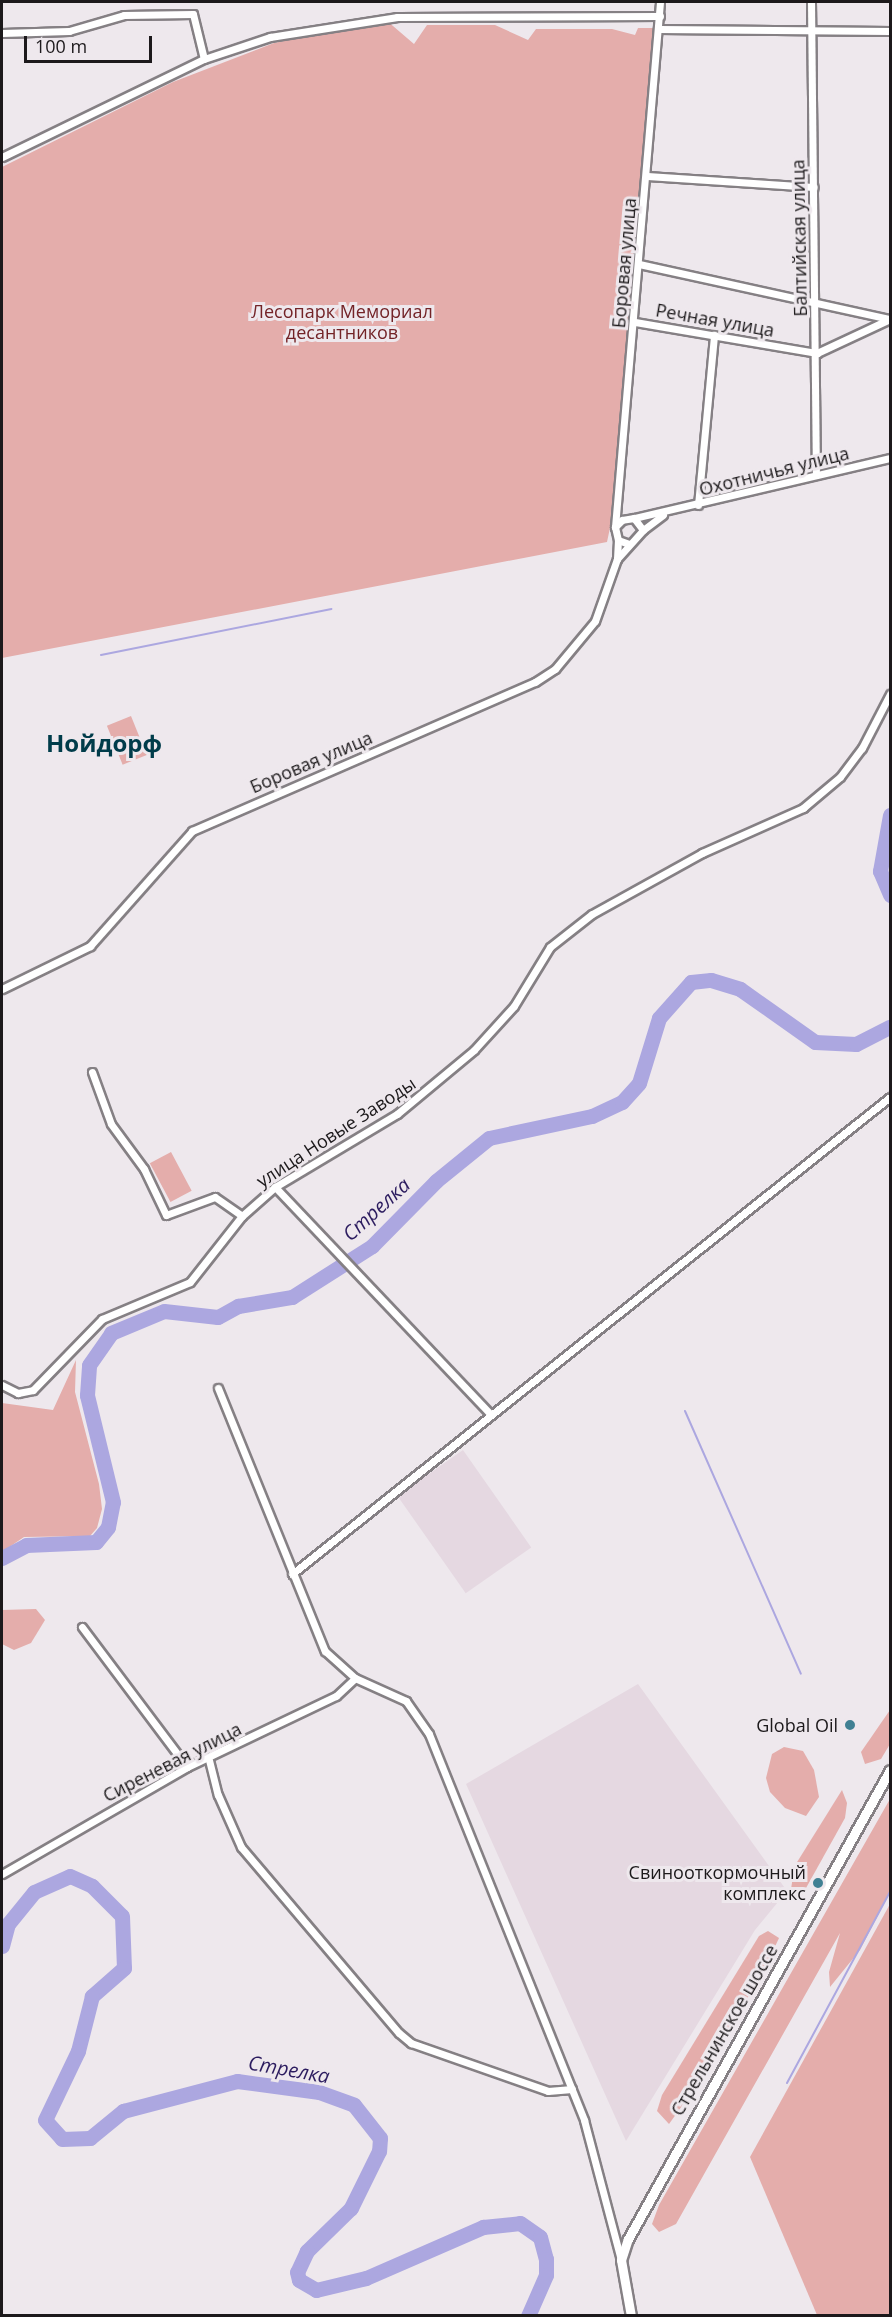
<!DOCTYPE html>
<meta charset="utf-8">
<style>
body{margin:0}
#map{position:relative;width:892px;height:2317px;overflow:hidden;background:#eee8ed;font-family:"Open Sans",sans-serif}
div>[style]{position:absolute}
[style*='--x']{left:calc(var(--x)*1px);top:calc(var(--y)*1px);width:calc(var(--w)*1px);rotate:calc(var(--a)*1deg)}
.built>*{inset:0;background:#e5d8e1;transform-origin:0 0}
.green>*{inset:0;background:#e4adab;transform-origin:0 0}
.stream>*{height:2px;margin:-1px;padding:0 1px;transform-origin:1px;border-radius:1px;background:#aca7e0}
.river>*{height:15px;margin:-7.5px;padding:0 7.5px;transform-origin:7.5px;border-radius:7.5px;background:#aca7e0}
.roads{filter:drop-shadow(2px 0 #858084) drop-shadow(-2px 0 #858084) drop-shadow(0 2px #858084) drop-shadow(0 -2px #858084)}
.minor>*{height:7px;margin:-3.5px;padding:0 3.5px;transform-origin:3.5px;border-radius:3.5px;background:#fff}
.secondary>*{height:9px;margin:-4.5px;padding:0 4.5px;transform-origin:4.5px;border-radius:4.5px;background:#fff}
.dots>*{width:16px;height:16px;translate:-50% -50%;box-sizing:border-box;border:3px solid #eee8ed;border-radius:50%}
span{translate:-50% -50%;white-space:nowrap;text-align:center;line-height:1.15;-webkit-text-stroke:6px #eee8ed;paint-order:stroke}
.street-label{font-size:18px;color:#1c191b}
.park-label{font-size:18px;color:#732327}
.poi-label{font-size:18px;color:#1c191b}
.right{translate:-100% -50%;text-align:right}
.water-label{font-size:20px;color:#2c1c5f;font-style:italic}
.district-label{font-size:24px;color:#003c4a;font-weight:700}
.frame{position:absolute;inset:0;border:3px solid #1c191b;pointer-events:none}
.scale{position:absolute;left:24px;top:36px;width:128px;height:27px;box-sizing:border-box;border:3px solid #1c191b;border-top:0;padding-left:8px;font-size:18px;line-height:21px;white-space:nowrap;color:#1c191b;-webkit-text-stroke:4px #eee8ed;paint-order:stroke}
</style>
<div id="map">
<div class="built">
<i style="left:463px;top:1450px;width:119px;height:80px;rotate:55deg"></i>
<i style="clip-path:polygon(638px 1684px,787px 1891px,755px 1930px,626px 2141px,466px 1784px)"></i>
</div>
<div class="green">
<i style="clip-path:polygon(386px 20px,414px 44px,427px 25px,495px 25px,528px 40px,536px 29px,612px 29px,635px 35px,638px 28px,654px 28px,615px 504px,607px 542px,2px 658px,2px 167px,173px 82px,274px 43px)"></i>
<i style="left:131px;top:716px;width:42px;height:26px;rotate:68deg"></i>
<i style="left:171px;top:1152px;width:44px;height:24px;rotate:62deg"></i>
<i style="clip-path:polygon(76px 1360px,75px 1392px,99px 1484px,102px 1509px,97px 1528px,90px 1536px,24px 1537px,2px 1552px,2px 1403px,53px 1410px)"></i>
<i style="clip-path:polygon(36px 1609px,45px 1620px,31px 1643px,14px 1650px,2px 1644px,2px 1610px)"></i>
<i style="clip-path:polygon(890px 1710px,890px 1744px,881px 1759px,865px 1764px,861px 1752px)"></i>
<i style="clip-path:polygon(784px 1747px,803px 1751px,814px 1770px,819px 1797px,806px 1816px,785px 1808px,770px 1792px,766px 1778px,772px 1754px)"></i>
<i style="clip-path:polygon(842px 1790px,847px 1803px,845px 1818px,801px 1897px,791px 1890px,794px 1867px)"></i>
<i style="clip-path:polygon(890px 1799px,890px 1892px,860px 1950px,830px 1987px,829px 1972px,840px 1933px,676px 2224px,659px 2232px,652px 2224px,659px 2205px)"></i>
<i style="clip-path:polygon(890px 1904px,890px 2315px,817px 2315px,750px 2157px)"></i>
<i style="clip-path:polygon(768px 1931px,779px 1938px,772px 1953px,710px 2067px,669px 2124px,657px 2111px,662px 2095px,759px 1936px)"></i>
</div>
<div class="stream">
<i style="--x:101;--y:655;--w:235;--a:-11.3"></i>
<i style="--x:685;--y:1411;--w:287;--a:66.2"></i>
<i style="--x:787;--y:2083;--w:217;--a:-61.7"></i>
</div>
<div class="river">
<i style="--x:890;--y:815;--w:57;--a:100.1"></i>
<i style="--x:880;--y:871;--w:26;--a:67"></i>
<i style="--x:2;--y:1558;--w:27;--a:-28"></i>
<i style="--x:26;--y:1545;--w:70;--a:-2.5"></i>
<i style="--x:96;--y:1542;--w:19;--a:-51"></i>
<i style="--x:108;--y:1527;--w:25;--a:-79"></i>
<i style="--x:113;--y:1502;--w:110;--a:-103.7"></i>
<i style="--x:87;--y:1395;--w:30;--a:-86"></i>
<i style="--x:89;--y:1365;--w:39;--a:-55"></i>
<i style="--x:111;--y:1333;--w:57;--a:-22.5"></i>
<i style="--x:164;--y:1311;--w:54;--a:6.3"></i>
<i style="--x:218;--y:1317;--w:23;--a:-29"></i>
<i style="--x:238;--y:1306;--w:55;--a:-9.5"></i>
<i style="--x:292;--y:1297;--w:95;--a:-32.5"></i>
<i style="--x:372;--y:1246;--w:91;--a:-45.4"></i>
<i style="--x:436;--y:1181;--w:68;--a:-39.1"></i>
<i style="--x:489;--y:1138;--w:105;--a:-12.1"></i>
<i style="--x:592;--y:1116;--w:33;--a:-25"></i>
<i style="--x:622;--y:1102;--w:25;--a:-48"></i>
<i style="--x:639;--y:1083;--w:68;--a:-72.9"></i>
<i style="--x:659;--y:1018;--w:48;--a:-48.4"></i>
<i style="--x:691;--y:982;--w:20;--a:-6"></i>
<i style="--x:711;--y:980;--w:30;--a:17"></i>
<i style="--x:740;--y:989;--w:92;--a:35.2"></i>
<i style="--x:815;--y:1042;--w:41;--a:2.8"></i>
<i style="--x:856;--y:1044;--w:38;--a:-27"></i>
<i style="--x:2;--y:1946;--w:23;--a:-75"></i>
<i style="--x:8;--y:1924;--w:41;--a:-50.9"></i>
<i style="--x:34;--y:1892;--w:39;--a:-24"></i>
<i style="--x:70;--y:1876;--w:24;--a:24"></i>
<i style="--x:92;--y:1886;--w:42;--a:45"></i>
<i style="--x:122;--y:1916;--w:52;--a:87.8"></i>
<i style="--x:124;--y:1968;--w:43;--a:138.8"></i>
<i style="--x:92;--y:1996;--w:57;--a:104.3"></i>
<i style="--x:78;--y:2051;--w:76;--a:115.6"></i>
<i style="--x:45;--y:2120;--w:25;--a:48"></i>
<i style="--x:62;--y:2139;--w:28;--a:-2"></i>
<i style="--x:90;--y:2138;--w:43;--a:-39.3"></i>
<i style="--x:123;--y:2111;--w:118;--a:-14.7"></i>
<i style="--x:237;--y:2081;--w:83;--a:7.6"></i>
<i style="--x:319;--y:2092;--w:37;--a:20"></i>
<i style="--x:354;--y:2105;--w:42;--a:51.8"></i>
<i style="--x:380;--y:2138;--w:13;--a:94"></i>
<i style="--x:379;--y:2151;--w:64;--a:116.2"></i>
<i style="--x:351;--y:2208;--w:62;--a:135.7"></i>
<i style="--x:307;--y:2251;--w:23;--a:115"></i>
<i style="--x:297;--y:2272;--w:8;--a:76"></i>
<i style="--x:299;--y:2280;--w:20;--a:30"></i>
<i style="--x:316;--y:2290;--w:51;--a:-13.5"></i>
<i style="--x:366;--y:2278;--w:128;--a:-23.6"></i>
<i style="--x:483;--y:2227;--w:37;--a:-6"></i>
<i style="--x:520;--y:2223;--w:24;--a:35"></i>
<i style="--x:540;--y:2237;--w:23;--a:75"></i>
<i style="--x:546;--y:2259;--w:16;--a:90"></i>
<i style="--x:546;--y:2275;--w:45;--a:113.7"></i>
</div>
<div class="roads">
<div class="minor">
<i style="--x:811;--y:2;--w:473;--a:89.4"></i>
<i style="--x:659;--y:29;--w:231;--a:0.5"></i>
<i style="--x:2;--y:33;--w:67;--a:-1.7"></i>
<i style="--x:69;--y:31;--w:57;--a:-16.2"></i>
<i style="--x:124;--y:15;--w:69;--a:-0.8"></i>
<i style="--x:193;--y:14;--w:46;--a:76.3"></i>
<i style="--x:2;--y:157;--w:225;--a:-25.9"></i>
<i style="--x:204;--y:59;--w:70;--a:-18.4"></i>
<i style="--x:270;--y:37;--w:129;--a:-8.9"></i>
<i style="--x:397;--y:17;--w:263;--a:-0.2"></i>
<i style="--x:647;--y:176;--w:167;--a:3.8"></i>
<i style="--x:639;--y:264;--w:257;--a:12.4"></i>
<i style="--x:635;--y:322;--w:185;--a:9.7"></i>
<i style="--x:817;--y:353;--w:81;--a:-25"></i>
<i style="--x:698;--y:505;--w:171;--a:-84.6"></i>
<i style="--x:634;--y:518;--w:263;--a:-13.2"></i>
<i style="--x:615;--y:527;--w:527;--a:-85.1"></i>
<i style="--x:643;--y:530;--w:25;--a:-37"></i>
<i style="--x:617;--y:559;--w:39;--a:-48"></i>
<i style="--x:643;--y:530;--w:15;--a:-127"></i>
<i style="--x:634;--y:518;--w:12;--a:171"></i>
<i style="--x:622;--y:520;--w:10;--a:135"></i>
<i style="--x:615;--y:527;--w:13;--a:77"></i>
<i style="--x:618;--y:540;--w:12;--a:20"></i>
<i style="--x:2;--y:989;--w:98;--a:-26"></i>
<i style="--x:90;--y:946;--w:154;--a:-48.4"></i>
<i style="--x:192;--y:831;--w:374;--a:-23.5"></i>
<i style="--x:535;--y:682;--w:24;--a:-33"></i>
<i style="--x:555;--y:669;--w:62;--a:-50.2"></i>
<i style="--x:595;--y:621;--w:66;--a:-70.5"></i>
<i style="--x:617;--y:559;--w:19;--a:-87"></i>
<i style="--x:92;--y:1072;--w:55;--a:69.9"></i>
<i style="--x:111;--y:1124;--w:56;--a:53.7"></i>
<i style="--x:144;--y:1169;--w:51;--a:64.4"></i>
<i style="--x:166;--y:1215;--w:52;--a:-20.2"></i>
<i style="--x:215;--y:1197;--w:33;--a:35"></i>
<i style="--x:275;--y:1187;--w:314;--a:46.5"></i>
<i style="--x:2;--y:1385;--w:18;--a:27"></i>
<i style="--x:18;--y:1393;--w:15;--a:-11"></i>
<i style="--x:33;--y:1390;--w:99;--a:-45.8"></i>
<i style="--x:102;--y:1319;--w:95;--a:-22.8"></i>
<i style="--x:190;--y:1282;--w:84;--a:-51.8"></i>
<i style="--x:242;--y:1216;--w:44;--a:-41.3"></i>
<i style="--x:275;--y:1187;--w:142;--a:-30.9"></i>
<i style="--x:397;--y:1114;--w:100;--a:-39.7"></i>
<i style="--x:474;--y:1050;--w:59;--a:-47.7"></i>
<i style="--x:514;--y:1006;--w:69;--a:-58.6"></i>
<i style="--x:550;--y:947;--w:53;--a:-38.2"></i>
<i style="--x:592;--y:914;--w:126;--a:-29"></i>
<i style="--x:702;--y:853;--w:111;--a:-24"></i>
<i style="--x:803;--y:808;--w:48;--a:-40"></i>
<i style="--x:840;--y:777;--w:36;--a:-53"></i>
<i style="--x:862;--y:748;--w:61;--a:-62.6"></i>
<i style="--x:218;--y:1388;--w:284;--a:67.9"></i>
<i style="--x:325;--y:1651;--w:40;--a:42"></i>
<i style="--x:355;--y:1678;--w:56;--a:24.3"></i>
<i style="--x:406;--y:1701;--w:40;--a:55.1"></i>
<i style="--x:429;--y:1734;--w:416;--a:68.1"></i>
<i style="--x:584;--y:2120;--w:145;--a:75.2"></i>
<i style="--x:292;--y:1574;--w:765;--a:-38.58"></i>
<i style="--x:82;--y:1627;--w:175;--a:53.1"></i>
<i style="--x:209;--y:1760;--w:36;--a:76"></i>
<i style="--x:218;--y:1795;--w:57;--a:66.1"></i>
<i style="--x:241;--y:1847;--w:244;--a:49.7"></i>
<i style="--x:399;--y:2033;--w:16;--a:40"></i>
<i style="--x:411;--y:2043;--w:145;--a:19.3"></i>
<i style="--x:548;--y:2091;--w:24;--a:-5"></i>
<i style="--x:2;--y:1874;--w:214;--a:-30"></i>
<i style="--x:187;--y:1767;--w:165;--a:-25.5"></i>
<i style="--x:336;--y:1696;--w:26;--a:-43"></i>
</div>
<div class="secondary">
<i style="--x:631;--y:2316;--w:57;--a:-100.1"></i>
<i style="--x:621;--y:2260;--w:22;--a:-72"></i>
<i style="--x:628;--y:2239;--w:537;--a:-60.81"></i>
</div>
</div>
<div class="dots">
<i style="left:850px;top:1725px;background:#408093"></i>
<i style="left:818px;top:1883px;background:#408093"></i>
</div>
<div class="street-label">
<span style="left:799px;top:238px;rotate:-91deg">Балтийская улица</span>
<span style="left:624px;top:263px;rotate:-85deg">Боровая улица</span>
<span style="left:715px;top:320px;rotate:10deg">Речная улица</span>
<span style="left:774px;top:471px;rotate:-14deg">Охотничья улица</span>
<span style="left:311px;top:762px;rotate:-23deg">Боровая улица</span>
<span style="left:336px;top:1132px;rotate:-33deg">улица Новые Заводы</span>
<span style="left:172px;top:1762px;rotate:-27deg">Сиреневая улица</span>
<span style="left:724px;top:2030px;rotate:-60deg">Стрельнинское шоссе</span>
</div>
<div class="park-label">
<span style="left:342px;top:322px">Лесопарк Мемориал<br>десантников</span>
</div>
<div class="poi-label">
<span class="right" style="left:838px;top:1725px">Global Oil</span>
<span class="right" style="left:806px;top:1883px">Свинооткормочный<br>комплекс</span>
</div>
<div class="water-label">
<span style="left:376px;top:1209px;rotate:-42deg">Стрелка</span>
<span style="left:289px;top:2069px;rotate:10deg">Стрелка</span>
</div>
<div class="district-label">
<span style="left:104px;top:743px">Нойдорф</span>
</div>
<div class="frame"></div>
<div class="scale">100 m</div>
</div>
